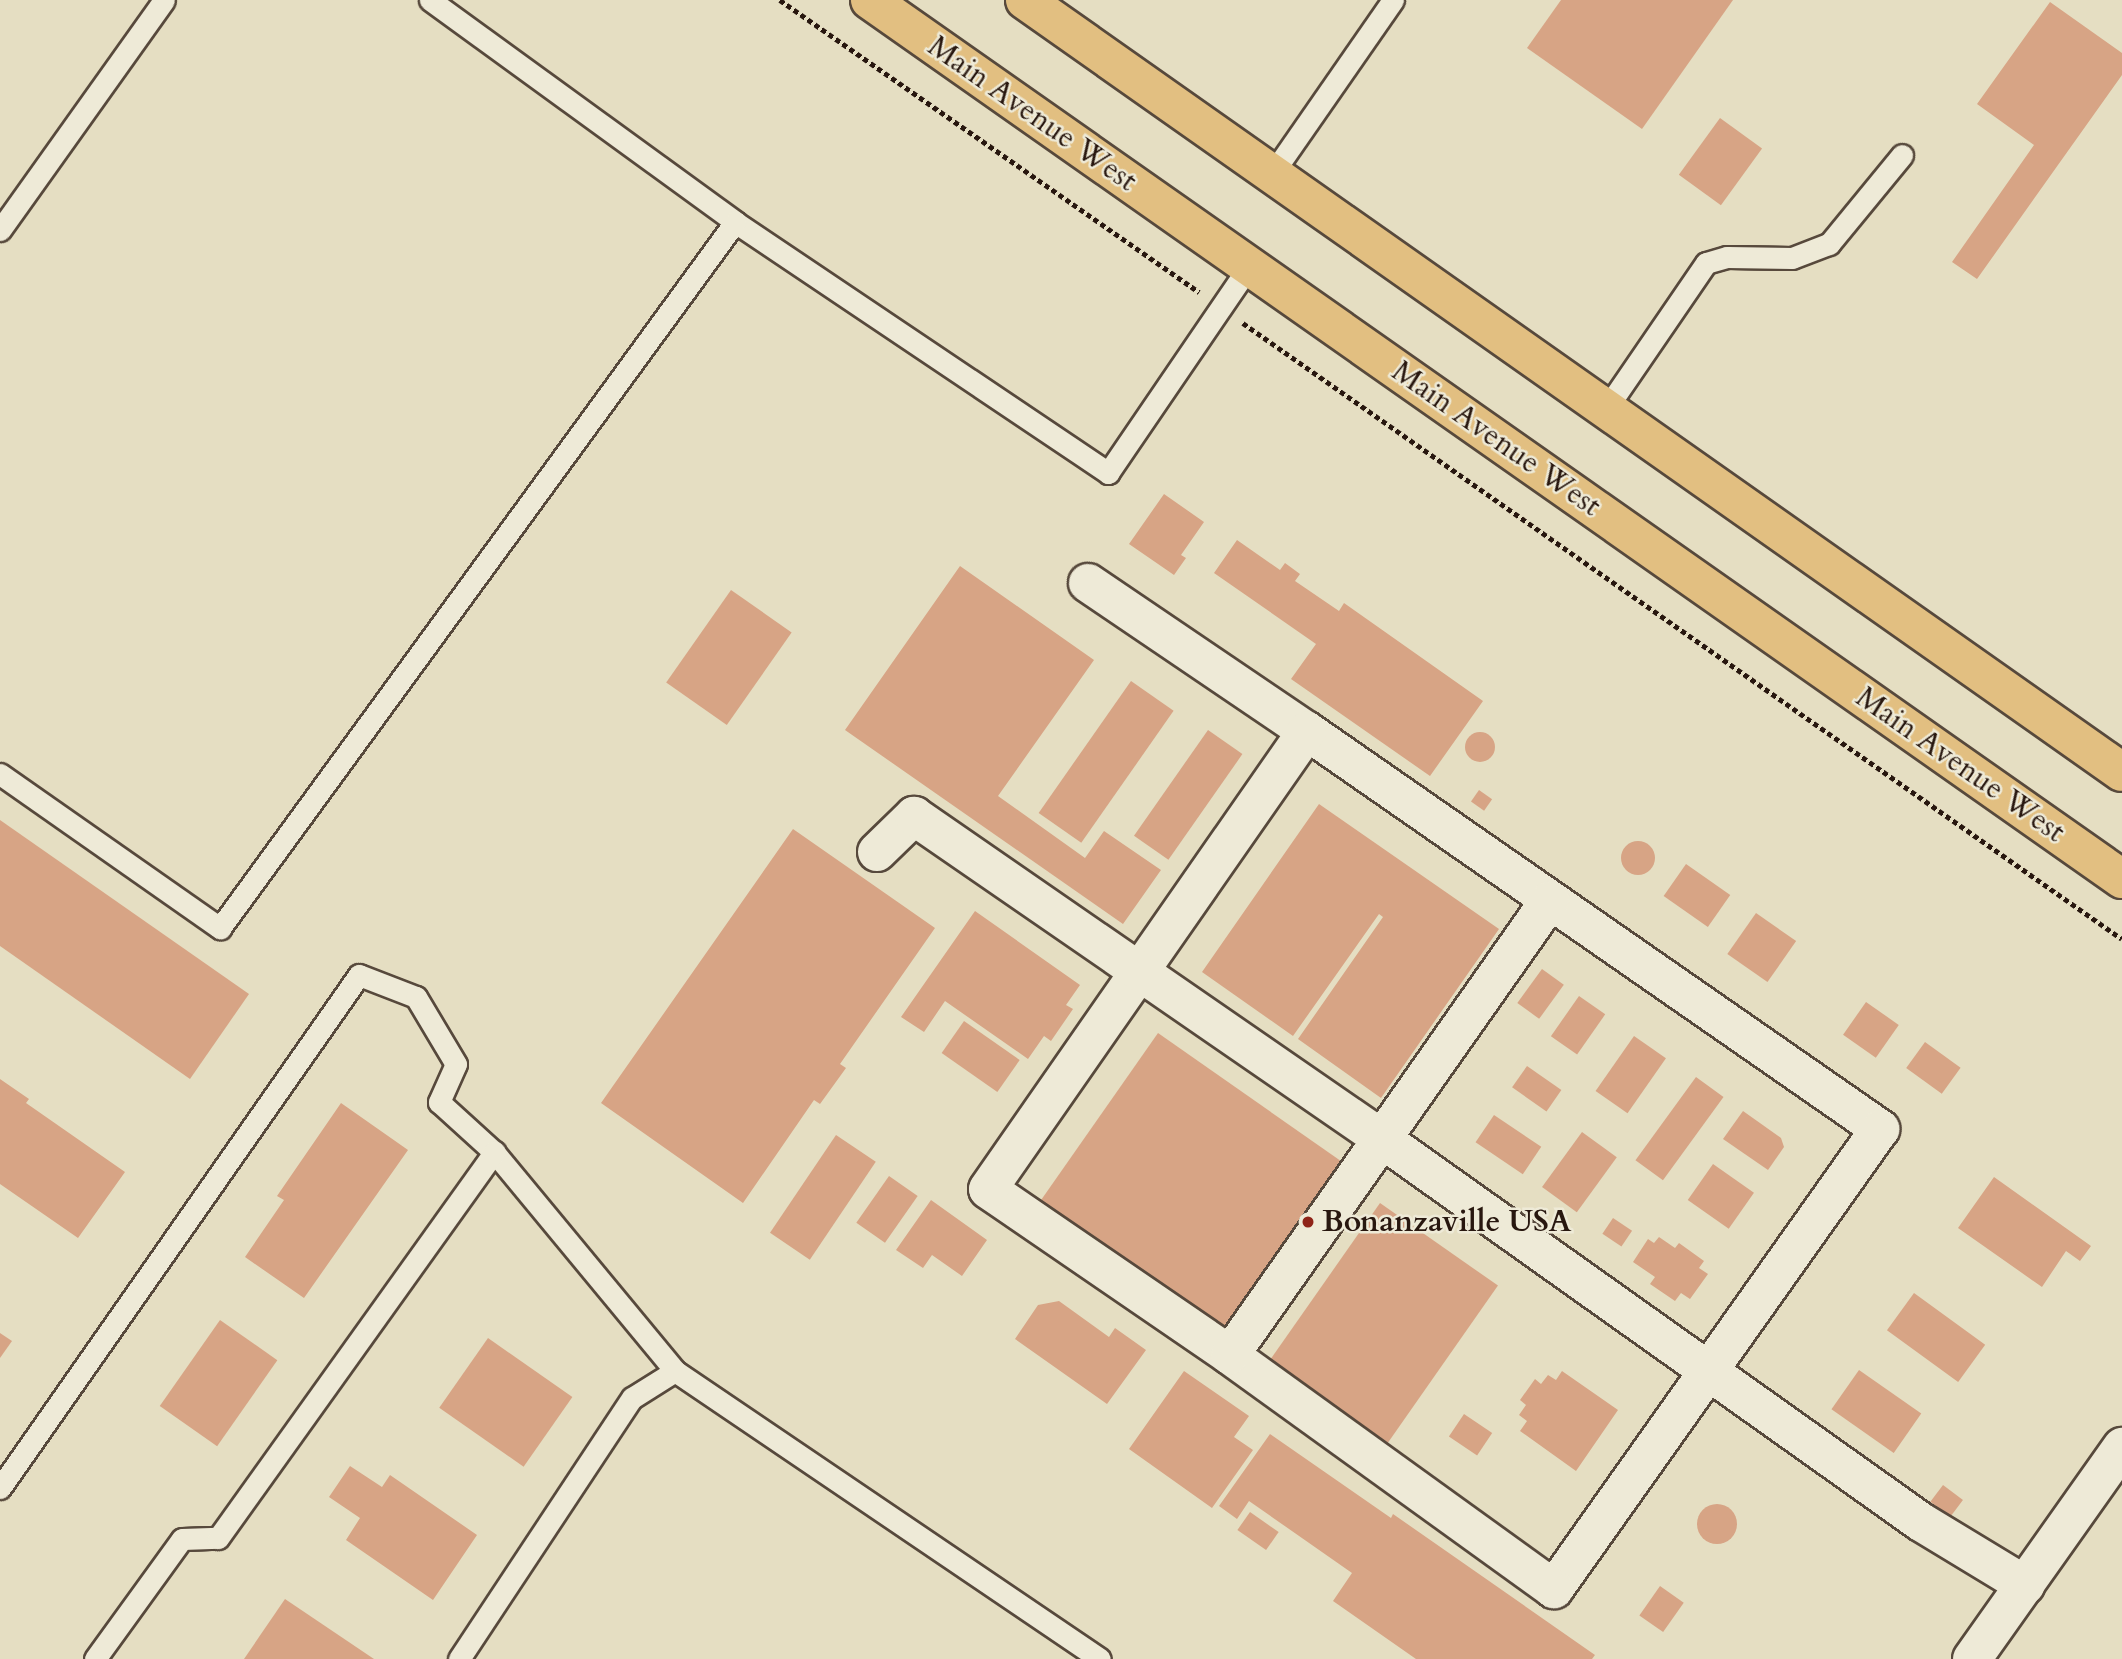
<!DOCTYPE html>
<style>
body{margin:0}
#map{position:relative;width:2122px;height:1659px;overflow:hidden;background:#e5dec2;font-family:Cardo,serif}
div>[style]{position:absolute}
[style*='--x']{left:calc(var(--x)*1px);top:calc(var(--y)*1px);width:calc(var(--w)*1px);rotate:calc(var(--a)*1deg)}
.building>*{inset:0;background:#d7a485;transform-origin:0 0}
.round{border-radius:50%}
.path>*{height:4.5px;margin-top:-2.25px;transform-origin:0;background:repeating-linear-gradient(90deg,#28170f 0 5px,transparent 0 8.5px)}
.roads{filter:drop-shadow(2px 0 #57493c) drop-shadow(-2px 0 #57493c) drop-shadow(0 2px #57493c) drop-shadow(0 -2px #57493c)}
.service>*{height:21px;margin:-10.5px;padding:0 10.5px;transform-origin:10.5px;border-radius:10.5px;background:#eeead7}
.minor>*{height:38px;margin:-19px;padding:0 19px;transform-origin:19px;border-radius:19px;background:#eeead7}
.primary>*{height:38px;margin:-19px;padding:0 19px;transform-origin:19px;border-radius:19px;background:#e2bf81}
.dots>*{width:19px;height:19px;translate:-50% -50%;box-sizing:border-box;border:4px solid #eeead7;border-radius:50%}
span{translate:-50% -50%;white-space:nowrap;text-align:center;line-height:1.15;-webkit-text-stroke:5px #eeead7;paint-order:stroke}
.street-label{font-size:30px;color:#28170f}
.poi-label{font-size:30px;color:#28170f;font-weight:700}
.left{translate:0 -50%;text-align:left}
</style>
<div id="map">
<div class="building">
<i style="clip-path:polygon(1561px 0,1733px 0,1642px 129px,1527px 48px)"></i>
<i style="clip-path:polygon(2050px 2px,2122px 53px,2122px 75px,1977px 279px,1952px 262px,2034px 145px,1977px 104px)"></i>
<i style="left:1720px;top:118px;width:52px;height:70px;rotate:36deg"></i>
<i style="clip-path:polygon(1164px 494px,1204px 522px,1181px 555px,1186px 558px,1174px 575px,1129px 544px)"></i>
<i style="clip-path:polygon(1237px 540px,1280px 570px,1285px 563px,1300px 574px,1295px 581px,1339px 611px,1344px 603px,1483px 701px,1430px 776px,1291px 679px,1316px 644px,1214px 573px)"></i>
<i style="clip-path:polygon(960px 566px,1094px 660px,998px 796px,1085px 858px,1104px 831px,1161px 870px,1123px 924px,845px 730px)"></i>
<i style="left:731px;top:590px;width:74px;height:113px;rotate:35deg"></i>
<i style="left:1131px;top:681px;width:52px;height:161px;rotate:35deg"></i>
<i style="left:1208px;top:730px;width:42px;height:129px;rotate:35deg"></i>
<i class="round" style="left:1465px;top:732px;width:30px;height:30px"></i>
<i style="left:1479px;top:790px;width:16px;height:14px;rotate:35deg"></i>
<i style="clip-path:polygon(1319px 804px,1499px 929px,1381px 1098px,1298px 1039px,1383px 917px,1379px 914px,1293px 1036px,1202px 972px)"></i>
<i style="clip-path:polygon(0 820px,249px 994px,190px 1079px,0 946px)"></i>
<i style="clip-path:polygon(793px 829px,935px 928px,840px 1064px,846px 1068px,820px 1104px,814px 1100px,743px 1203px,601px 1103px)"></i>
<i class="round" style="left:1621px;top:841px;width:34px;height:34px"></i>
<i style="left:1686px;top:864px;width:54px;height:39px;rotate:35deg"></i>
<i style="clip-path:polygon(975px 911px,1080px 985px,1066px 1005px,1073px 1009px,1051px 1041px,1044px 1036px,1028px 1059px,945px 1001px,924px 1032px,901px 1017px)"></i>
<i style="left:1756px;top:913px;width:49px;height:50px;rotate:35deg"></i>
<i style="left:1542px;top:969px;width:27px;height:42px;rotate:36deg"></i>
<i style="left:1579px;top:996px;width:32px;height:49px;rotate:35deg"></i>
<i style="left:1866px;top:1002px;width:40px;height:40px;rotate:35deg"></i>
<i style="left:964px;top:1021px;width:68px;height:39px;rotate:35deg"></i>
<i style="left:1158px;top:1033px;width:228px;height:209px;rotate:35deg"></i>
<i style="left:1634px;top:1036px;width:39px;height:67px;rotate:35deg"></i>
<i style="left:1925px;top:1042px;width:44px;height:32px;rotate:36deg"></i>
<i style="left:1527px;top:1066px;width:42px;height:26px;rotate:35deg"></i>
<i style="left:1696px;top:1077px;width:34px;height:103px;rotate:36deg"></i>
<i style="clip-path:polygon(0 1079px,29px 1099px,26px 1103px,125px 1172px,78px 1238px,0 1184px)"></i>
<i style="clip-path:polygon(341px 1103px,408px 1150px,304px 1298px,245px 1257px,284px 1200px,277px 1196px)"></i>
<i style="clip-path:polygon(1743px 1111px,1781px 1138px,1784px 1147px,1768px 1170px,1723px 1139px)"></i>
<i style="left:1494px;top:1115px;width:57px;height:33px;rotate:34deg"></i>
<i style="left:1582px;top:1132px;width:43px;height:68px;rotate:36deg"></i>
<i style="left:836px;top:1135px;width:48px;height:118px;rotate:34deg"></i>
<i style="left:1713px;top:1164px;width:50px;height:44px;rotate:35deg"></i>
<i style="left:889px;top:1176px;width:35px;height:57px;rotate:35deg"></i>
<i style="clip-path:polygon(1994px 1177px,2091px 1246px,2080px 1261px,2066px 1251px,2042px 1287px,1958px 1228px)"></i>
<i style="clip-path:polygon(931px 1200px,987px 1240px,962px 1276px,932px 1255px,923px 1268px,896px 1250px)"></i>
<i style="left:1380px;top:1203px;width:144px;height:194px;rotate:35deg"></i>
<i style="left:1613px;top:1218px;width:23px;height:19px;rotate:34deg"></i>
<i style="clip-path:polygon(1659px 1237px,1675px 1248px,1679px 1243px,1704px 1261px,1699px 1268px,1708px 1274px,1690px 1299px,1681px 1293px,1675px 1301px,1650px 1284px,1655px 1277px,1633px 1262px,1648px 1239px,1654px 1243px)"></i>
<i style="left:1914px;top:1293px;width:88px;height:46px;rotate:36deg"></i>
<i style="clip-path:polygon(1059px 1301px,1109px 1337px,1115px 1328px,1146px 1350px,1107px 1404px,1015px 1339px,1038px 1305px)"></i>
<i style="left:220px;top:1320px;width:70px;height:105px;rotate:35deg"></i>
<i style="clip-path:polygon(0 1333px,12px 1341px,0 1358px)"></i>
<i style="left:488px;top:1338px;width:103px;height:85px;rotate:35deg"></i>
<i style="left:1859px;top:1370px;width:76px;height:48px;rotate:35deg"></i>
<i style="clip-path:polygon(1184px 1371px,1249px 1416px,1234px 1437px,1253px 1450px,1212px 1508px,1129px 1449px)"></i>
<i style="clip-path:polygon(1562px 1371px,1618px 1410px,1576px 1471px,1520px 1431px,1527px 1421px,1519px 1415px,1526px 1405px,1520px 1400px,1535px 1379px,1541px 1384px,1548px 1375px,1556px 1380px)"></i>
<i style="left:1464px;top:1414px;width:34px;height:27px;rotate:34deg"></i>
<i style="clip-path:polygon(1270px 1434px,1391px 1518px,1393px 1514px,1595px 1655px,1592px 1659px,1416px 1659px,1333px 1601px,1352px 1573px,1249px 1501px,1237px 1519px,1219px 1506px)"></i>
<i style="clip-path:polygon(350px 1466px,382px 1487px,390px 1475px,477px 1535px,433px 1600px,346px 1540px,360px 1518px,329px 1497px)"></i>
<i style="left:1943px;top:1485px;width:25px;height:21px;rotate:37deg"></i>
<i class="round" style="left:1697px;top:1504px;width:40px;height:40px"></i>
<i style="left:1250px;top:1512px;width:35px;height:22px;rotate:35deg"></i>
<i style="left:1660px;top:1586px;width:29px;height:36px;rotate:35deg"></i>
<i style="clip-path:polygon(285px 1599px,374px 1659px,244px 1659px)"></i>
</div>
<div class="path">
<i style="--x:780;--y:0;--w:511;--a:34.87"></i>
<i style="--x:1243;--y:323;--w:1073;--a:35.02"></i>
</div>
<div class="roads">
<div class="service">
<i style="--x:430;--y:0;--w:377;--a:36"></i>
<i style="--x:735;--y:222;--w:450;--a:33.9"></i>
<i style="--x:1108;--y:473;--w:250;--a:-55.7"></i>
<i style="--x:1272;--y:174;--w:212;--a:-55.2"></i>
<i style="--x:0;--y:230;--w:282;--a:-54.5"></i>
<i style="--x:1606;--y:409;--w:177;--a:-55.6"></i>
<i style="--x:1706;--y:263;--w:22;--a:-16"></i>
<i style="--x:1727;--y:257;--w:65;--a:0.9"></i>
<i style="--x:1792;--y:258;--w:40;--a:-21"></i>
<i style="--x:1829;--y:244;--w:115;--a:-50.6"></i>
<i style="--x:0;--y:774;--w:269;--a:35"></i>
<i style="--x:220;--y:928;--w:874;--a:-53.89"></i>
<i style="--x:0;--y:1488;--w:626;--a:-55.02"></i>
<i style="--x:359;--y:975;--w:61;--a:21.1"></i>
<i style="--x:416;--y:997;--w:78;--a:59.2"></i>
<i style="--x:456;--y:1064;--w:42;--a:114.1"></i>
<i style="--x:439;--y:1102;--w:74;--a:42.3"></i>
<i style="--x:494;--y:1152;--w:284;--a:50.4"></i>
<i style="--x:95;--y:1659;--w:148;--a:-54.1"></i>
<i style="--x:182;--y:1539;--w:36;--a:-2"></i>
<i style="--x:218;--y:1538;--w:475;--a:-54.4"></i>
<i style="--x:459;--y:1659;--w:313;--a:-56.5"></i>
<i style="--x:632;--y:1398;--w:51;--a:-32.1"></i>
<i style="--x:675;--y:1371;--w:513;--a:34.12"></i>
</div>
<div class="minor">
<i style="--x:1088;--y:583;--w:264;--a:34.1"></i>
<i style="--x:1307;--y:731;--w:698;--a:34.78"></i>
<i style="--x:1880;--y:1129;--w:564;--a:125.33"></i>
<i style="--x:1554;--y:1589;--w:400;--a:-144.2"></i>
<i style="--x:1230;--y:1355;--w:293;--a:-145.6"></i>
<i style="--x:988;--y:1189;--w:558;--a:-55.14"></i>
<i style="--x:877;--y:852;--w:52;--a:-44.2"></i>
<i style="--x:914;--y:816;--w:569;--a:34.61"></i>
<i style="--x:1382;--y:1139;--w:661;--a:35.4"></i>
<i style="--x:1921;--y:1522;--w:122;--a:31.2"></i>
<i style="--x:1230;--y:1355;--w:556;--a:-54.88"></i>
<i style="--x:1972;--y:1659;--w:260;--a:-54.7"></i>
</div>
<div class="primary">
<i style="--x:870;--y:0;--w:1530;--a:35.07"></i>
<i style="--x:1025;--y:0;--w:1341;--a:35.14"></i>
</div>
</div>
<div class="dots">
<i style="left:1308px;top:1222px;background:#8f2418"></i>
</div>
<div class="street-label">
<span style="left:1032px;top:114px;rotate:35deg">Main Avenue West</span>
<span style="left:1496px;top:439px;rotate:35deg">Main Avenue West</span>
<span style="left:1960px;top:765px;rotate:35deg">Main Avenue West</span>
</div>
<div class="poi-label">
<span class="left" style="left:1322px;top:1222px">Bonanzaville USA</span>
</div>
</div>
